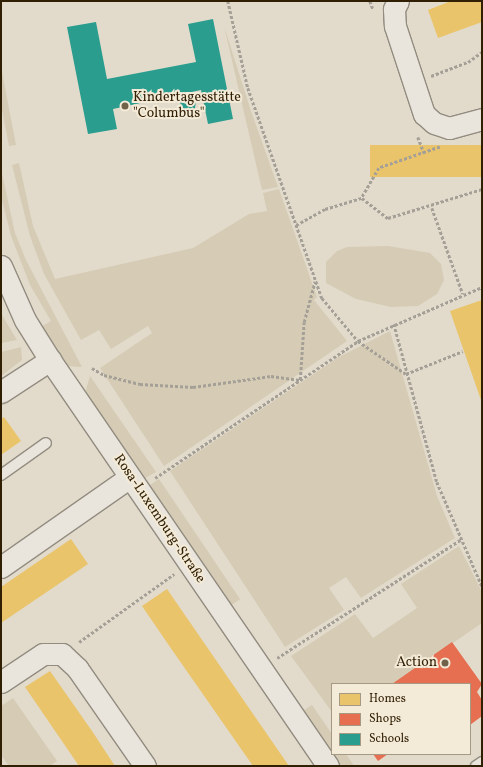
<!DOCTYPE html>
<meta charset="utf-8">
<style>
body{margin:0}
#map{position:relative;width:483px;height:767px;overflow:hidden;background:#e2dbcb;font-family:Vollkorn,serif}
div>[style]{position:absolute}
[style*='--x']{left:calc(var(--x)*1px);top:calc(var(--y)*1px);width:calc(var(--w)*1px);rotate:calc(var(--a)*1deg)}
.green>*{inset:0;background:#d6cbb4;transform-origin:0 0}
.homes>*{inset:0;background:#e9c46a;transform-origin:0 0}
.shops>*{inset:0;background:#e76f51}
.schools>*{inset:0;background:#2a9d8f}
.path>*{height:2.5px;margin-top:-1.25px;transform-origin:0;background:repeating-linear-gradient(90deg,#a5a097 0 3px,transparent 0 5px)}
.roads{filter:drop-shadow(1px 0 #928c80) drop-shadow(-1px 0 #928c80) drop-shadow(0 1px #928c80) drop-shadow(0 -1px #928c80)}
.lane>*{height:10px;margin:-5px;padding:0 5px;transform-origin:5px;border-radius:5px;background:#e9e5dd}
.street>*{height:21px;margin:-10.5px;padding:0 10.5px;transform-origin:10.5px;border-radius:10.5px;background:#e9e5dd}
.dots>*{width:11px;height:11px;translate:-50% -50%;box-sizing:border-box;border:2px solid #f3ead7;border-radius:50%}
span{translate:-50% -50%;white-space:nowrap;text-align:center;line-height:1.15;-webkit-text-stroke:4px #f3ead7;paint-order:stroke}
.poi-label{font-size:14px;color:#311f04}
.left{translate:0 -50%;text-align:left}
.right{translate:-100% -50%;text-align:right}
.street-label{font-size:14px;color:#311f04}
.frame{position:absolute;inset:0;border:2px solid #311f04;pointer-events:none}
.legend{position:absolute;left:331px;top:683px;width:140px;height:72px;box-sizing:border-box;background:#f3ead7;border:1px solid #a59983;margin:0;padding:5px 7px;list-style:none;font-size:12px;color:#311f04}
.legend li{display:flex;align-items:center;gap:8px;height:20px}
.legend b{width:20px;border:1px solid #a59983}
</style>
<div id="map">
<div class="green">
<i style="clip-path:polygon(224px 26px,251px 111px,278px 187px,262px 190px)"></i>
<i style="clip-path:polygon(1px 67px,16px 145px,9px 146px,1px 105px)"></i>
<i style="clip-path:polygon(19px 163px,33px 226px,55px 279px,193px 248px,249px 214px,267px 211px,263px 193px,279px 189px,317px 297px,314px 300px,347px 341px,164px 466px,100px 368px,152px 333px,148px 326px,111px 349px,99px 330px,81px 340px,44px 274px,30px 236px,12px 165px)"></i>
<i style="clip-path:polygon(1px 169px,15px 233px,26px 260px,82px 367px,65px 366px,39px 328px,51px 321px,30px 285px,11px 236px,1px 196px)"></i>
<i style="clip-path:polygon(388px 246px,430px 253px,441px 264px,444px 280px,437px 294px,418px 306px,391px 307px,356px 299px,326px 283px,326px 262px,337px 251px,347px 247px)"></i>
<i style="clip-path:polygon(1px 313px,2px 315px,17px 340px,1px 343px)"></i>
<i style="clip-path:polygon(390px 331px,437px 496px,455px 538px,361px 598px,346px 577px,329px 588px,344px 610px,285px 647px,170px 471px,339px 357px)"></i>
<i style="clip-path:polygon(21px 347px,22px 360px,1px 376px,1px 352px)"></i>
<i style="clip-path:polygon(90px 376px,156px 472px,142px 480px,85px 393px)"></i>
<i style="left:159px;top:479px;width:145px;height:14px;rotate:56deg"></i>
<i style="clip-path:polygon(459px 546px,482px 592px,482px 623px,393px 684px,332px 684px,332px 712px,291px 656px,355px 614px,373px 638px,417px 608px,401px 584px)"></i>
<i style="clip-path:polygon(13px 698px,57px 761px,50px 766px,9px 766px,1px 755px,1px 706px)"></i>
<i style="clip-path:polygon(312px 705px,332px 734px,332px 754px,346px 754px,354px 766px,337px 766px,301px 712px)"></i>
</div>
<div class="homes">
<i style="clip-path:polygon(451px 1px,482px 1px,482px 22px,438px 38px,428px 10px)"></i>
<i style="left:482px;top:145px;width:32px;height:112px;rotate:90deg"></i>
<i style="clip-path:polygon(482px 300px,482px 403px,450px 311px)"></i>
<i style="clip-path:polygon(4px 417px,21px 441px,1px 455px,1px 419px)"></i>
<i style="clip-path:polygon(71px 539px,88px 564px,1px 623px,1px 587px)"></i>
<i style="clip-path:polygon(167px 589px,251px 711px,289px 766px,253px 766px,170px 647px,142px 606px)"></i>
<i style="clip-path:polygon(50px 671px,92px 731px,115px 766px,79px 766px,25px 687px)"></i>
</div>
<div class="shops">
<i style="clip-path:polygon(452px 642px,482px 684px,477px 692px,482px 700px,482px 716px,470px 725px,470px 684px,392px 684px)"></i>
<i style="clip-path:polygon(373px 754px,388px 754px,378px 761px)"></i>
</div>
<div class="schools">
<i style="clip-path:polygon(213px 19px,233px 119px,208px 124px,201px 90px,113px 109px,117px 129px,88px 134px,67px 27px,96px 22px,107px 79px,196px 62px,188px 24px)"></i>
<i style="clip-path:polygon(197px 94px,195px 108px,183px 116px,179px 97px)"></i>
</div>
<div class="path">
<i style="--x:228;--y:1;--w:89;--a:77.1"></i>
<i style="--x:248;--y:88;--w:223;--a:70.6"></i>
<i style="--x:322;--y:298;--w:56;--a:50.1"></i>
<i style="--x:358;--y:341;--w:58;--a:34.5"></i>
<i style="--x:406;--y:374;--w:61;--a:-22"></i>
<i style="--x:370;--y:1;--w:9;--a:69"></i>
<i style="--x:431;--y:76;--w:40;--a:-21"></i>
<i style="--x:468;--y:62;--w:17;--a:-36"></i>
<i style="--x:418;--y:137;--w:17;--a:69"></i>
<i style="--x:440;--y:147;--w:65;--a:161"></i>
<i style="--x:379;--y:168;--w:34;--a:120"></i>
<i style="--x:362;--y:198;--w:33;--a:38"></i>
<i style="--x:388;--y:218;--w:98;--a:-17.1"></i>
<i style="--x:432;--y:208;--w:91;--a:70.2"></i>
<i style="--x:296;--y:225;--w:33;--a:-29"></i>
<i style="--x:325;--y:209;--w:39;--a:-17"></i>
<i style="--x:394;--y:324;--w:164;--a:74.8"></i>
<i style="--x:437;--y:482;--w:113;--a:66.6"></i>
<i style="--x:92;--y:368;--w:14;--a:30"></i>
<i style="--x:104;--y:375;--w:37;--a:14"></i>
<i style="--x:140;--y:384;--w:53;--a:3.2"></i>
<i style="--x:193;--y:387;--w:79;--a:-8"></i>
<i style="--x:271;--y:376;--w:29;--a:8"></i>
<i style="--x:300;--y:380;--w:58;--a:-86.1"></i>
<i style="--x:304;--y:322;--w:42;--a:-75"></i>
<i style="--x:155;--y:478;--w:245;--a:-34"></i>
<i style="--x:358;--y:341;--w:135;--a:-23.5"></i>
<i style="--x:79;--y:642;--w:117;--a:-35.6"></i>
<i style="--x:277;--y:658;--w:218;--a:-32.8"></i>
</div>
<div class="roads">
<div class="lane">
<i style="--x:1;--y:475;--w:55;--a:-35.4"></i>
<i style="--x:476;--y:766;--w:7;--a:-34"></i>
</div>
<div class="street">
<i style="--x:398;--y:1;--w:9;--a:117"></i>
<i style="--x:394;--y:9;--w:17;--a:87"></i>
<i style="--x:395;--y:26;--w:93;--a:71.8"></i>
<i style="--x:424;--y:114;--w:13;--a:42"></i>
<i style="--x:434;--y:123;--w:16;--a:18"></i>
<i style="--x:449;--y:128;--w:34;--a:-15"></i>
<i style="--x:1;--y:266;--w:59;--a:66"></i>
<i style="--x:25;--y:320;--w:47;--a:58"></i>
<i style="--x:50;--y:360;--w:492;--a:55.6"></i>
<i style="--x:1;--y:392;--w:59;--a:-33.1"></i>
<i style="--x:1;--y:567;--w:157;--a:-34.9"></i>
<i style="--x:1;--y:682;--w:50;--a:-33.7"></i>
<i style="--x:43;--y:654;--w:19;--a:0"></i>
<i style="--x:62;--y:654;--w:21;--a:43"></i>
<i style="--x:77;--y:668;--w:119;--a:55.2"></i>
</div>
</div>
<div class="dots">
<i style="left:125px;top:106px;background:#6f614a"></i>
<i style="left:445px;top:663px;background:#6f614a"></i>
</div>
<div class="poi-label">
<span class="left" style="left:133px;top:106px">Kindertagesstätte<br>"Columbus"</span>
<span class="right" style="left:437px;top:663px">Action</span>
</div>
<div class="street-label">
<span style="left:159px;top:519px;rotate:56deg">Rosa-Luxemburg-Straße</span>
</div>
<div class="frame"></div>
<ul class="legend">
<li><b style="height:11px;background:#e9c46a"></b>Homes</li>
<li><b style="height:11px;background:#e76f51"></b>Shops</li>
<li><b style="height:11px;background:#2a9d8f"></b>Schools</li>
</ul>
</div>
